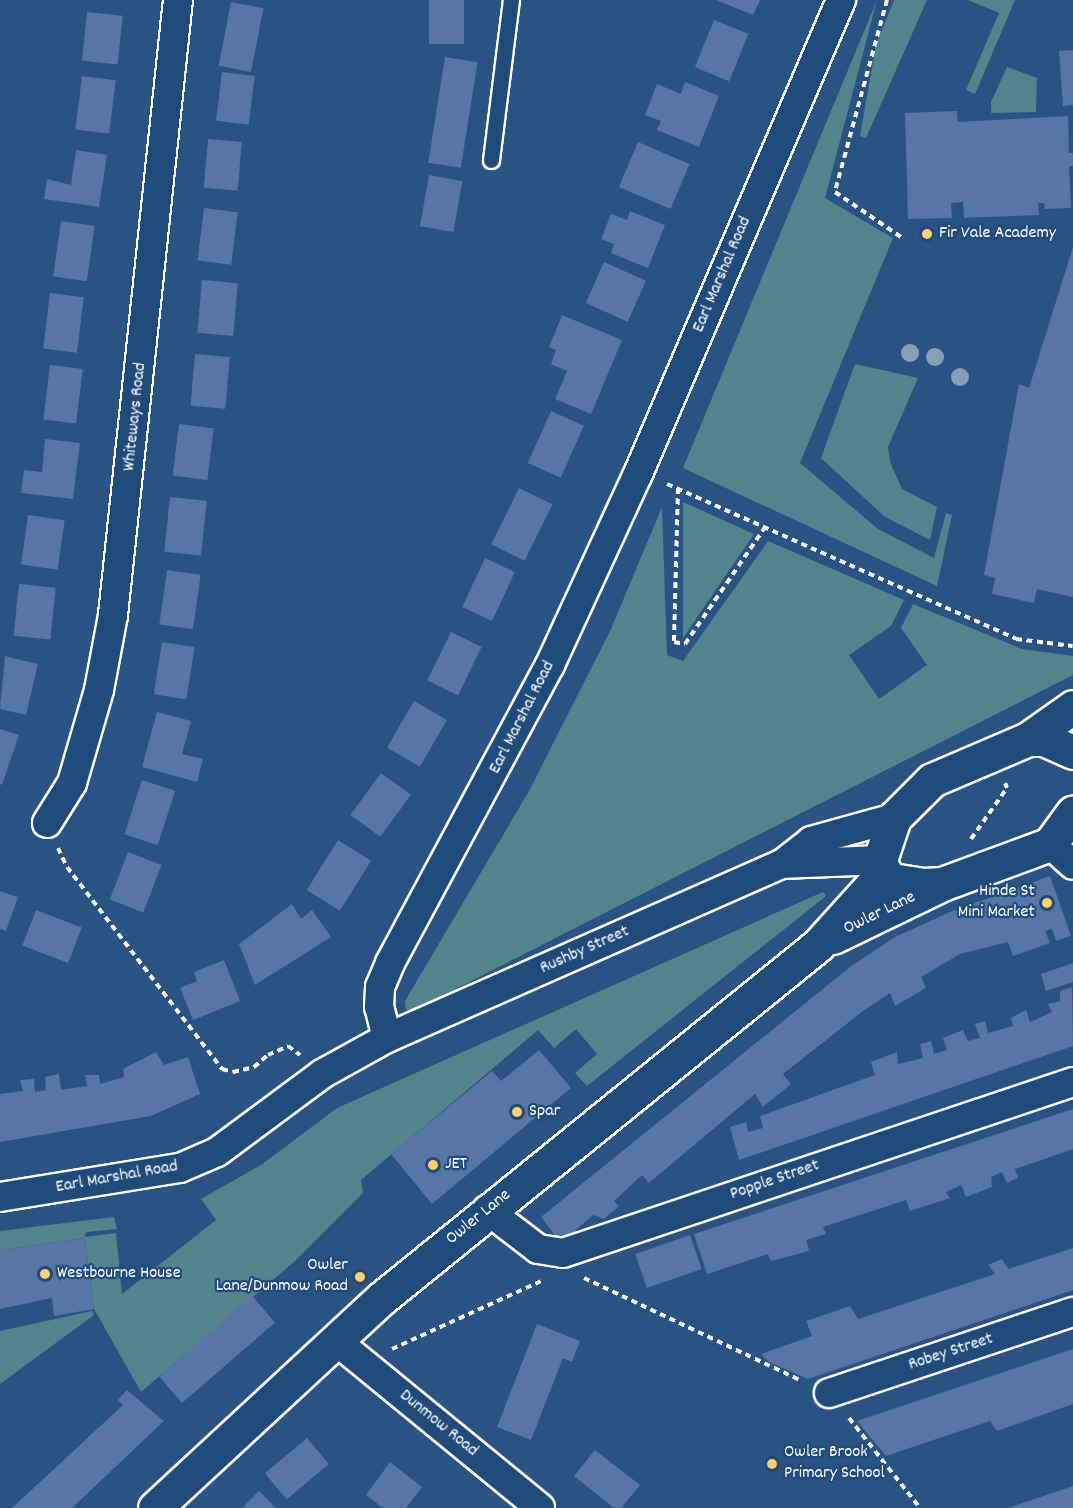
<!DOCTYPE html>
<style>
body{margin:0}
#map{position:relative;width:1073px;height:1508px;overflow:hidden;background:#2a5282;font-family:Dekko,sans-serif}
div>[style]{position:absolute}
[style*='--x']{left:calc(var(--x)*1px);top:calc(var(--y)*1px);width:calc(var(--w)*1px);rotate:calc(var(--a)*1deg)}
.green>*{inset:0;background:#53838d}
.building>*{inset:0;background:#5775a5;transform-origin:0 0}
.path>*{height:4px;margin-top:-2px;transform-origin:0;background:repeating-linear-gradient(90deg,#fff 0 6px,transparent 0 10.5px)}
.roads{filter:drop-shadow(2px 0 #fff) drop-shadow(-2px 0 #fff) drop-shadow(0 2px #fff) drop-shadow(0 -2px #fff)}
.lane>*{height:15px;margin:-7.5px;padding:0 7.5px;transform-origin:7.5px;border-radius:7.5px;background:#1f4a7a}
.street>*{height:28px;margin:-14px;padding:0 14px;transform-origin:14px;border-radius:14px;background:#1f4a7a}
.primary>*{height:33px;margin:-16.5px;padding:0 16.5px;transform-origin:16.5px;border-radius:16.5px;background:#1f4a7a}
.trees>*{width:18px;height:18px;margin:-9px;border-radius:50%;background:#88a0b7}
.dots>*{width:16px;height:16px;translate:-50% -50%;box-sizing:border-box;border:3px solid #1f4a7a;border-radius:50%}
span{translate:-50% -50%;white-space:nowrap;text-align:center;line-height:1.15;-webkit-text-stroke:4.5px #1f4a7a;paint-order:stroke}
.poi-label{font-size:18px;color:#fff}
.left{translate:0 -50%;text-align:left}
.right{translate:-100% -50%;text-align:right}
.street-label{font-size:18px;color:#fff}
</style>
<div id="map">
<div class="green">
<i style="clip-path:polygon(877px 0,825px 198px,893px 238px,800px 463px,878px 529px,934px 558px,946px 513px,952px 515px,937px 586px,683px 468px)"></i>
<i style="clip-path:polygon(894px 0,927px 0,866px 138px,860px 136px,876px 45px)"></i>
<i style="clip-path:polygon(968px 0,1015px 0,975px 94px,966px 90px,999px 13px)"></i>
<i style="clip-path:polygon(1007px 67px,1037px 78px,1036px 112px,991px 113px,991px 102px)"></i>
<i style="clip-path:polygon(855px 364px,918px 378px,888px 447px,890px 462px,902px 489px,937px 507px,930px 540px,885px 517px,821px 458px)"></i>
<i style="clip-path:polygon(683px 502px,754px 534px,683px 638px)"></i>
<i style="clip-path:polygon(662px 507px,667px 655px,683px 661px,768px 541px,904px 600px,891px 626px,849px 655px,879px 699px,927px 665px,901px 628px,913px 604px,1022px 649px,1073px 656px,1073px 675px,416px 1009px,406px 1010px,405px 1001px,529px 791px,611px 629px)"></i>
<i style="clip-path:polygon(823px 892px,826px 896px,587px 1086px,575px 1073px,597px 1054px,576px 1029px,554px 1048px,538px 1030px,361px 1180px,363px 1193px,295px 1261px,141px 1392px,94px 1309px,85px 1238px,0 1250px,0 1231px,114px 1217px,117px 1229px,86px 1232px,85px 1237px,116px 1233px,122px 1294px,216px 1220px,201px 1199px,261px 1165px,337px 1108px)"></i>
<i style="clip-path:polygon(92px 1311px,94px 1315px,0 1384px,0 1331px)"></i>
</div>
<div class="building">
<i style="left:429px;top:0;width:35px;height:44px"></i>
<i style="clip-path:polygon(716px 0,760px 0,753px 15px)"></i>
<i style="left:231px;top:2px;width:33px;height:65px;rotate:11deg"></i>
<i style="left:87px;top:12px;width:36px;height:49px;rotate:6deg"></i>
<i style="left:714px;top:20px;width:37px;height:51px;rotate:22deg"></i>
<i style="clip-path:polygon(1073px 50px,1073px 105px,1063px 106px,1059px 51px)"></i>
<i style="left:445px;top:57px;width:33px;height:107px;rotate:9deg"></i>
<i style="left:222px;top:72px;width:33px;height:49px;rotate:7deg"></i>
<i style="left:82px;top:76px;width:34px;height:54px;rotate:7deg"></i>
<i style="clip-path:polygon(685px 82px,719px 96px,699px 147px,657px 130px,661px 121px,645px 115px,657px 84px,681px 94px)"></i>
<i style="clip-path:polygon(957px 111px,958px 122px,1068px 116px,1069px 153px,1073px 153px,1073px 166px,1069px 166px,1071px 208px,1045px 209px,1044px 203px,1038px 203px,1039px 215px,964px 218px,963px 202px,951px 203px,952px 218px,908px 219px,905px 113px)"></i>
<i style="left:208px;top:139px;width:34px;height:49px;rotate:5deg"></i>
<i style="left:638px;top:142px;width:56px;height:49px;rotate:23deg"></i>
<i style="clip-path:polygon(76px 150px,107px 155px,99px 207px,44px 199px,47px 179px,71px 185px)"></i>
<i style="left:429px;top:175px;width:34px;height:52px;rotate:10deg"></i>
<i style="left:204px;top:208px;width:34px;height:53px;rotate:7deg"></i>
<i style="clip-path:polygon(630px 211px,665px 225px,648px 268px,611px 253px,614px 244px,601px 239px,611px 214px,627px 220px)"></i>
<i style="left:61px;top:221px;width:34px;height:56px;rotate:8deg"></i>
<i style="clip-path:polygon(1073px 247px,1073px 597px,1037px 589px,1034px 603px,992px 594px,995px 578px,984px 575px,1019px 384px,1029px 388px)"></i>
<i style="left:604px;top:262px;width:46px;height:45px;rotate:24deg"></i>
<i style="left:202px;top:280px;width:36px;height:53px;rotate:5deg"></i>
<i style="left:50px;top:293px;width:34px;height:56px;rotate:7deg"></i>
<i style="clip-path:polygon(562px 315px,622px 340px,591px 414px,555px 399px,567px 371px,551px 364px,556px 350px,549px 347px)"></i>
<i style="left:195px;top:354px;width:35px;height:52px;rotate:5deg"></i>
<i style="left:50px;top:365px;width:33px;height:55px;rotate:7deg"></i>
<i style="left:551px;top:411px;width:36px;height:57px;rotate:24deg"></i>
<i style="left:179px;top:424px;width:35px;height:52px;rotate:7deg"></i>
<i style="clip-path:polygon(45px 439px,80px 443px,73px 499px,21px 493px,24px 470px,42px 472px)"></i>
<i style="left:519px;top:488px;width:37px;height:63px;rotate:26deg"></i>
<i style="left:170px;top:497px;width:37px;height:55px;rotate:6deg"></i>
<i style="left:28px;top:515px;width:37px;height:50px;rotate:8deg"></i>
<i style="left:485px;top:558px;width:33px;height:54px;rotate:25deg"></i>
<i style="left:167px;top:570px;width:34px;height:55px;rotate:8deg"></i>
<i style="left:19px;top:584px;width:37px;height:52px;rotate:6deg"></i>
<i style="left:451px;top:632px;width:34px;height:54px;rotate:26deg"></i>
<i style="left:162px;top:642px;width:33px;height:53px;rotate:9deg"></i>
<i style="clip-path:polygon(5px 656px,38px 664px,26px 715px,0 709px)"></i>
<i style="left:414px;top:701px;width:38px;height:54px;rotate:30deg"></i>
<i style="clip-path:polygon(157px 712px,191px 721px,182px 754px,203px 759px,197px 782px,142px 767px)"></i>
<i style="clip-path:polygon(0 729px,19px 735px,2px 785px,0 784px)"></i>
<i style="left:381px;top:773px;width:37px;height:52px;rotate:36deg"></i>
<i style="left:142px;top:780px;width:35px;height:57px;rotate:18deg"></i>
<i style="left:338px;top:840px;width:39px;height:59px;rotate:32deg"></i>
<i style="left:128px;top:852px;width:36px;height:51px;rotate:21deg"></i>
<i style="clip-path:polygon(1050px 876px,1071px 936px,1056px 941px,1052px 929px,1045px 931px,1050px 943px,1013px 956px,1008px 942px,960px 954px,921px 977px,926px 988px,895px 1006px,890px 993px,863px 1011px,783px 1074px,791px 1084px,763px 1107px,755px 1094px,649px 1183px,642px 1175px,614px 1201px,619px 1206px,604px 1219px,593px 1215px,561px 1243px,541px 1217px,850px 967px,895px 937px,950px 912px)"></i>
<i style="clip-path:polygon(0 891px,18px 897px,6px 931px,0 929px)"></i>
<i style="clip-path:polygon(292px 904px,301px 919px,312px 910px,331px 937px,255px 985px,239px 944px)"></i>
<i style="left:36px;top:910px;width:49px;height:38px;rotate:21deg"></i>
<i style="clip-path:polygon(224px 960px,240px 1001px,193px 1020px,180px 988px,197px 981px,194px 972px)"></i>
<i style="clip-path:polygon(1073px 963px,1073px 982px,1046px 991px,1041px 974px)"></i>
<i style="clip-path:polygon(1072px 987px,1073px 1046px,739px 1160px,730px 1127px,746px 1122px,748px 1132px,763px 1128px,760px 1116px,875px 1075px,871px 1062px,897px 1052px,898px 1064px,923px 1058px,920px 1044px,931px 1041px,934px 1054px,947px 1050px,943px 1038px,963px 1030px,968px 1041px,980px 1038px,975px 1024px,985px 1021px,988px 1033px,1013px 1026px,1011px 1018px,1026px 1010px,1030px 1022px,1052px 1012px,1048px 1004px,1060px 1001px,1060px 991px)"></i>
<i style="clip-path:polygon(539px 1050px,571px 1088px,432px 1204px,391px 1154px,492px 1071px,501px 1081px)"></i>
<i style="clip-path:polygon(156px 1052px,164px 1065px,188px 1057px,200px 1094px,151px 1116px,0 1142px,0 1094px,23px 1091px,20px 1080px,34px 1079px,35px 1092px,46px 1090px,45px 1077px,59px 1074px,61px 1090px,87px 1086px,85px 1075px,99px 1075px,100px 1084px,124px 1077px,123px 1069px)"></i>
<i style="clip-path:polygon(1073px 1109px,1073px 1149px,1015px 1169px,1018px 1178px,1007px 1183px,1002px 1172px,991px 1177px,992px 1187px,966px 1197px,961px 1185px,946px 1192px,950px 1198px,910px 1211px,906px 1200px,823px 1227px,826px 1234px,806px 1240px,809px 1251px,771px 1261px,768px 1254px,707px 1274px,694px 1234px)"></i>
<i style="left:690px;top:1235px;width:36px;height:58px;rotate:71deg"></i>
<i style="clip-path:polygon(85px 1238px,94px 1309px,54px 1316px,52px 1298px,0 1309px,0 1250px)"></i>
<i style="clip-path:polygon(1073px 1248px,1073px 1290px,808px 1379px,769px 1362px,761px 1354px,812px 1336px,806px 1321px,850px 1306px,858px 1319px,995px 1274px,988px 1265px,1002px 1259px,1008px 1269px)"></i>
<i style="left:252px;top:1296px;width:35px;height:123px;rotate:49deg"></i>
<i style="clip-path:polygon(537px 1324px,580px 1341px,572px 1362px,563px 1358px,531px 1440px,497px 1427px)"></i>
<i style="clip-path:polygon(1073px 1349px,1073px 1404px,997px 1431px,990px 1421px,886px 1456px,857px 1421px)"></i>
<i style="clip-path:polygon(127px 1390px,164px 1421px,72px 1508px,12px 1508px,123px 1405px,118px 1400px)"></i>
<i style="left:307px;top:1438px;width:34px;height:55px;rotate:50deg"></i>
<i style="clip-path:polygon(595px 1450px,640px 1485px,621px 1508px,614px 1508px,574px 1476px)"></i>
<i style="clip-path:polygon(390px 1462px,422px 1487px,406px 1508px,383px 1508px,366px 1495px)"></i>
<i style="clip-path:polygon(1073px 1486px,1073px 1508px,1008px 1508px)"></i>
<i style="clip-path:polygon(259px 1491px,276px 1508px,242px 1508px)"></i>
</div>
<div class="path">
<i style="--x:887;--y:0;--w:199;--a:105.2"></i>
<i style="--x:835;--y:192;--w:83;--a:34.3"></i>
<i style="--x:667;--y:484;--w:382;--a:23.9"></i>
<i style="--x:1016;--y:639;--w:57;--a:7"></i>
<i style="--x:678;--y:488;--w:154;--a:91.5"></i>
<i style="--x:674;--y:642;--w:11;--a:10"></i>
<i style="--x:685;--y:644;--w:142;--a:-55.6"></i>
<i style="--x:971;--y:839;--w:62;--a:-54.8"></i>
<i style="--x:1007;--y:788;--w:5;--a:-112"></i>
<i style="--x:58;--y:848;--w:21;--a:65"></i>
<i style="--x:67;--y:867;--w:255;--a:52.5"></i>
<i style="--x:222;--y:1069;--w:11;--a:15"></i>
<i style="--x:233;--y:1072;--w:22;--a:-13"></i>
<i style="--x:254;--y:1067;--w:18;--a:-41"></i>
<i style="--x:268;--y:1055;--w:22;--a:-24"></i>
<i style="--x:288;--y:1046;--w:15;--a:37"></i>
<i style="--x:584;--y:1278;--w:241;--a:25.3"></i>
<i style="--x:392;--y:1349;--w:164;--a:-24.5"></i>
<i style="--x:849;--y:1418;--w:115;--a:51.7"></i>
</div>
<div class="roads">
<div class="lane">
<i style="--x:491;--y:160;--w:161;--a:-82.9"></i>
</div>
<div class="street">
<i style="--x:47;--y:823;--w:47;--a:-58"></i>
<i style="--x:72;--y:783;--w:97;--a:-73.8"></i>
<i style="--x:99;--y:690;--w:76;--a:-79.4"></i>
<i style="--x:113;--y:615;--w:618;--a:-83.97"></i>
<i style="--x:1050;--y:844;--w:31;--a:42"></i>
<i style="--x:782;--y:864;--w:98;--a:-2.3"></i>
<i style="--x:387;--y:1038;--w:32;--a:-104"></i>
<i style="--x:379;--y:1007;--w:20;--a:-87"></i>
<i style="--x:380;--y:987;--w:26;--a:-67"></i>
<i style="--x:390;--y:963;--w:338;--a:-61.8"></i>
<i style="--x:550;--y:665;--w:210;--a:-65.3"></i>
<i style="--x:638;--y:474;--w:516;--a:-66.82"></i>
<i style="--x:0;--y:1197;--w:182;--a:-9.2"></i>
<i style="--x:180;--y:1168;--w:40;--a:-23.4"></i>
<i style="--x:217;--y:1152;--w:131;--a:-36.6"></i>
<i style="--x:322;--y:1074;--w:74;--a:-29"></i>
<i style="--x:387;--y:1038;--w:432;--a:-23.8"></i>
<i style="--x:782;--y:864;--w:37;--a:-38"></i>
<i style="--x:811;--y:841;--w:86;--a:-15.5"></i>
<i style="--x:487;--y:1210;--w:64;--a:37.4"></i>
<i style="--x:538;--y:1249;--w:25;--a:9"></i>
<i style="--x:563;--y:1253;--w:538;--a:-18.54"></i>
<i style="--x:335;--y:1340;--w:265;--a:39.3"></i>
<i style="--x:829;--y:1393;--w:257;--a:-18.4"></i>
</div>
<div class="primary">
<i style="--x:1028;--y:739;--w:55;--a:-35.4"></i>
<i style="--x:1073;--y:752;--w:32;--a:-156"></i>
<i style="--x:1044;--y:739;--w:16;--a:180"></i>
<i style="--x:1028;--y:739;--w:104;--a:156.9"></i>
<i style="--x:932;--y:780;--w:54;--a:135"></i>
<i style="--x:894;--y:818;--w:44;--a:108.4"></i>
<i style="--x:880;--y:860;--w:13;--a:72"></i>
<i style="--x:884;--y:872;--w:11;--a:45"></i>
<i style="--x:892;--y:880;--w:32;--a:9"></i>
<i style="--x:924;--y:885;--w:18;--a:-3"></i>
<i style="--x:942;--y:884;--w:115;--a:-20.3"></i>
<i style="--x:1050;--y:844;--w:39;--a:-54"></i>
<i style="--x:833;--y:937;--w:117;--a:-25.9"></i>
<i style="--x:155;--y:1508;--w:309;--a:-42.8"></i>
<i style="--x:382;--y:1298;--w:561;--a:-38.99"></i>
<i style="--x:818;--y:945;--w:98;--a:-47.9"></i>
</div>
</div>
<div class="trees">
<i style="left:910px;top:353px"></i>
<i style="left:935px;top:357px"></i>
<i style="left:960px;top:377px"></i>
</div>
<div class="dots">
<i style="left:927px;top:234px;background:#ffd166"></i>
<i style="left:1047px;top:903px;background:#ffd166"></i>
<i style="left:517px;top:1112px;background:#ffd166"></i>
<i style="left:433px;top:1165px;background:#ffd166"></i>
<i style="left:45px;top:1274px;background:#ffd166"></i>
<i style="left:360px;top:1277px;background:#ffd166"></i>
<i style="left:772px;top:1464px;background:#ffd166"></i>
</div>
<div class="poi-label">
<span class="left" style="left:939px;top:234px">Fir Vale Academy</span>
<span class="right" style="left:1035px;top:903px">Hinde St<br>Mini Market</span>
<span class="left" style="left:529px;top:1112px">Spar</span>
<span class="left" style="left:445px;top:1165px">JET</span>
<span class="right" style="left:348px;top:1277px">Owler<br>Lane/Dunmow Road</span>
<span class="left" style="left:57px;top:1274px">Westbourne House</span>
<span class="left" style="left:784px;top:1464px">Owler Brook<br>Primary School</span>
</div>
<div class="street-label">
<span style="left:723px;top:275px;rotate:-67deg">Earl Marshal Road</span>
<span style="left:136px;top:417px;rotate:-84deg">Whiteways Road</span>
<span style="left:523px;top:718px;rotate:-63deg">Earl Marshal Road</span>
<span style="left:880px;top:914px;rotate:-26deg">Owler Lane</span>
<span style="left:585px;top:951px;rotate:-24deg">Rushby Street</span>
<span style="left:117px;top:1178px;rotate:-10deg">Earl Marshal Road</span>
<span style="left:775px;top:1181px;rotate:-19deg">Popple Street</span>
<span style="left:479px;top:1218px;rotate:-39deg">Owler Lane</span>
<span style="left:951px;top:1353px;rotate:-18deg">Robey Street</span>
<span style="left:438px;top:1424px;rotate:39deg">Dunmow Road</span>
</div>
</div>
